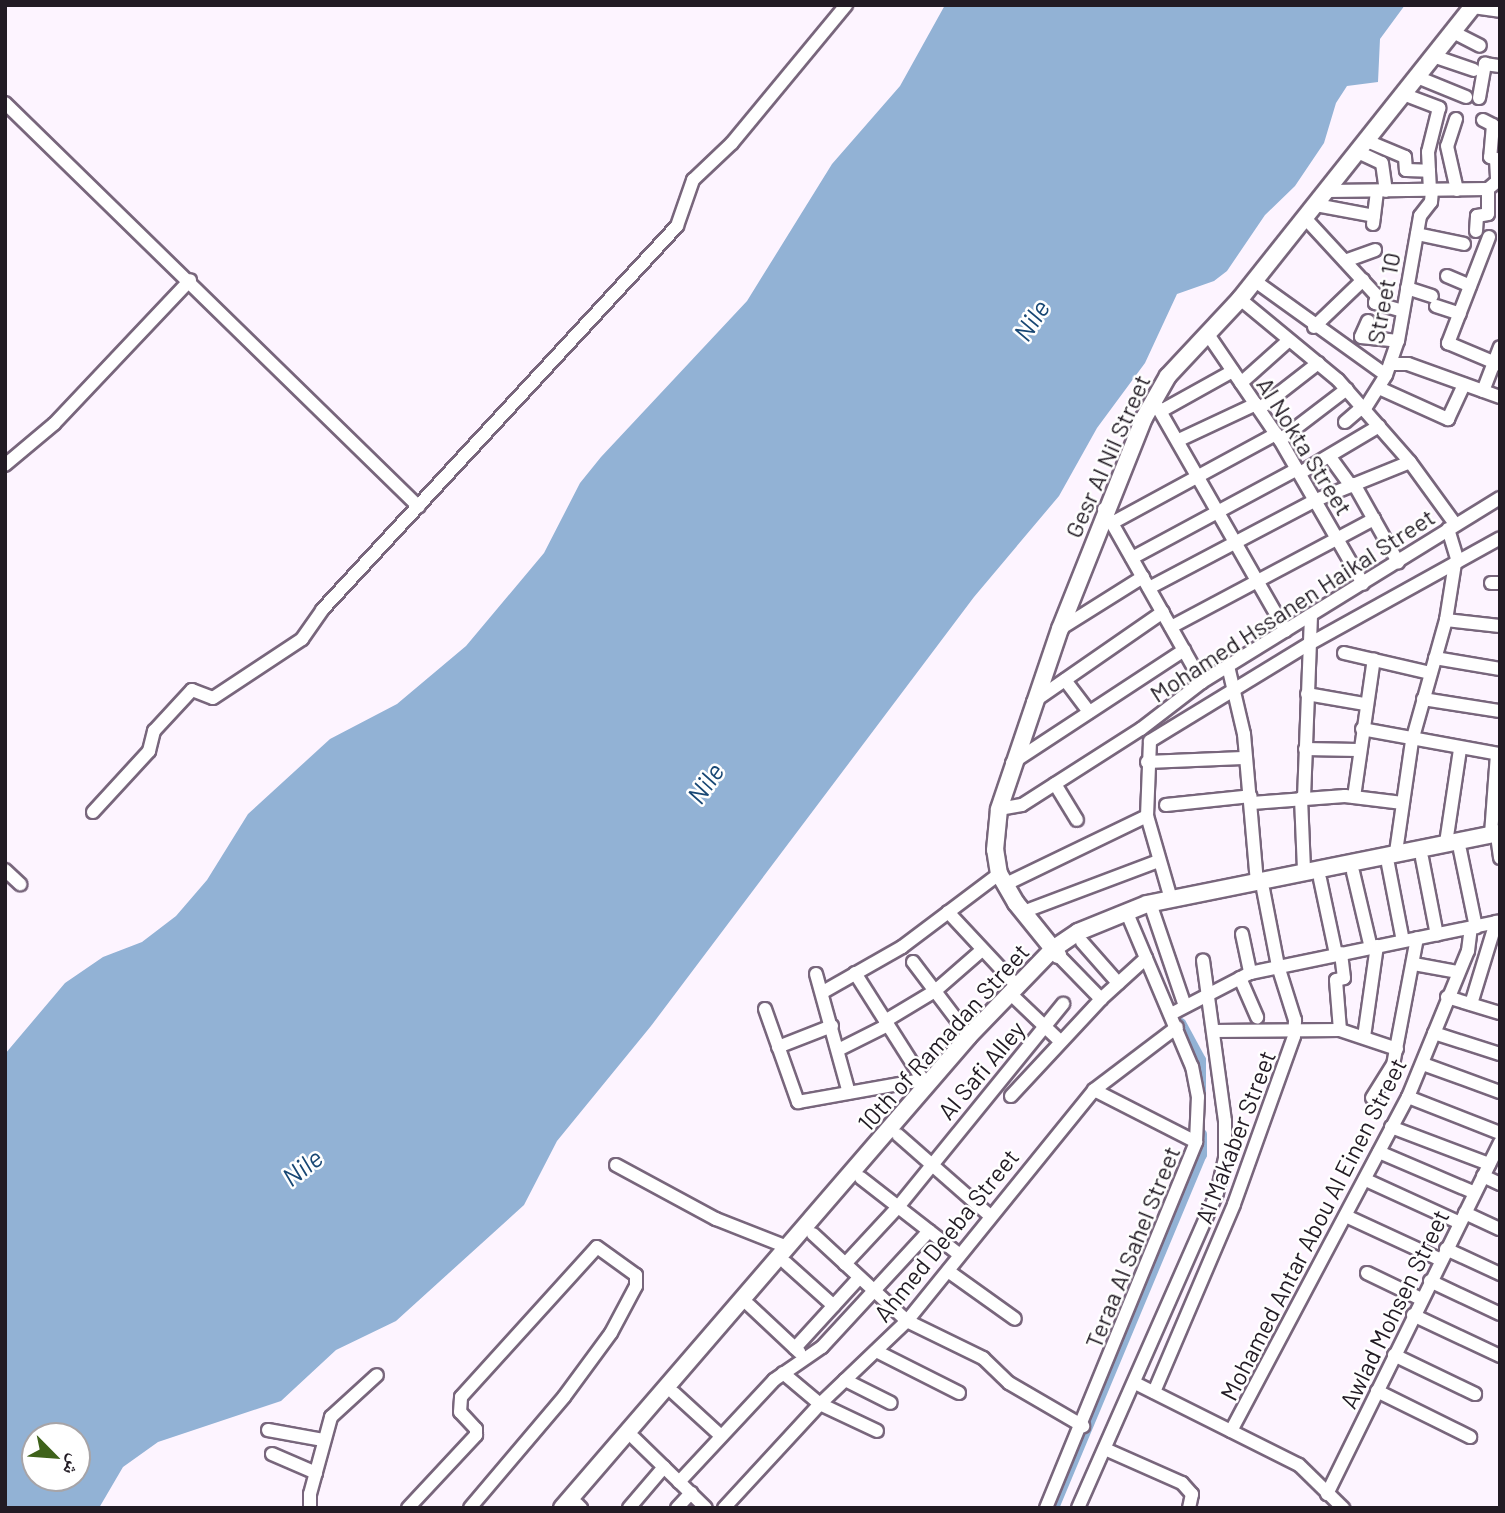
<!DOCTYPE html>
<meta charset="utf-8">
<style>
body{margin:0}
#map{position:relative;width:1505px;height:1513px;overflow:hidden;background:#fdf4ff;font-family:Barlow,"Noto Naskh Arabic",sans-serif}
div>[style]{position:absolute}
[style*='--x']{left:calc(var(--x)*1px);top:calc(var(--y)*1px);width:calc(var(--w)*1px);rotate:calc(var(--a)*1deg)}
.water>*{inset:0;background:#92b2d5}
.canal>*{height:10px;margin:-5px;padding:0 5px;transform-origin:5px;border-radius:5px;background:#92b2d5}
.roads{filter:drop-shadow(2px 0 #78667c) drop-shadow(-2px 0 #78667c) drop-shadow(0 2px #78667c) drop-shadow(0 -2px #78667c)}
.street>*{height:12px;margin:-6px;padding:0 6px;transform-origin:6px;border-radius:6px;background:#fff}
.secondary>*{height:16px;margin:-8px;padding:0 8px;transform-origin:8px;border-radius:8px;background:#fff}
span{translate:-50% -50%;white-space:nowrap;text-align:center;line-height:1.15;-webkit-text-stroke:5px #fff;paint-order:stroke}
.street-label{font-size:24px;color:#221b24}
.water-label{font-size:26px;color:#184774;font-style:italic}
.frame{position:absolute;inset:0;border:7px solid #221b24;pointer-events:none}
.north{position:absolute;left:21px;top:1422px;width:70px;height:70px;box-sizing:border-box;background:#fff;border:2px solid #a7a4a7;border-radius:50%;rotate:115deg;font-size:19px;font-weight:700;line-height:28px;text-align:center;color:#221b24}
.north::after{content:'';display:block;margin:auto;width:24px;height:32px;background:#3e621a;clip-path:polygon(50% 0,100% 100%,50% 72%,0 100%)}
</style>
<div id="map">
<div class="water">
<i style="clip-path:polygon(evenodd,945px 5px,1405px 5px,1380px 39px,1378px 82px,1347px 86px,1336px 103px,1324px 143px,1295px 186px,1265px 215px,1227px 271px,1214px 281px,1177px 294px,1145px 363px,1097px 428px,1059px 496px,974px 597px,651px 1026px,557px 1141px,524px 1205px,396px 1321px,336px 1350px,281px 1401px,158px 1442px,123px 1467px,99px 1508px,5px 1508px,5px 1054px,65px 983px,103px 957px,142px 942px,176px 916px,207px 880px,248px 814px,330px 739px,397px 704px,466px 646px,544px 553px,580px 483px,601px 457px,747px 301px,832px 164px,900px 86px,945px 5px,35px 1436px,77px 1436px,77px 1478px,35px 1478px,35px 1436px)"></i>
</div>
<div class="canal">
<i style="--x:1181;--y:1023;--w:42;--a:61.6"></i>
<i style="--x:1201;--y:1060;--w:31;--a:90"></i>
<i style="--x:1054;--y:1508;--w:383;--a:-67.3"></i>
<i style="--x:1202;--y:1155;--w:21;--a:-90"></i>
</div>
<div class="roads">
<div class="street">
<i style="--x:1473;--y:7;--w:27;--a:8"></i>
<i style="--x:1453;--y:32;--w:30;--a:27"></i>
<i style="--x:1433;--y:56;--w:43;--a:18.9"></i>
<i style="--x:1417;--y:77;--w:53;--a:22.2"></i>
<i style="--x:1403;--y:94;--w:39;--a:21"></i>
<i style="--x:1439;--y:108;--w:45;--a:104"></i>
<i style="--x:1428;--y:152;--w:38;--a:87"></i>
<i style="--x:1479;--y:98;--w:35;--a:-80"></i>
<i style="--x:1485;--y:64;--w:15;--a:8"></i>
<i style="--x:5;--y:103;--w:578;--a:44.3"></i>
<i style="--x:1456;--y:119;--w:28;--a:108"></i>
<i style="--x:1447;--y:146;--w:45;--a:77.2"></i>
<i style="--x:1483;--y:120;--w:11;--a:27"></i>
<i style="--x:1493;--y:125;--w:32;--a:95"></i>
<i style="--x:1490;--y:157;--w:6;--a:18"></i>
<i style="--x:1496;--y:159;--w:20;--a:87"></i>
<i style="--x:1367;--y:141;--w:41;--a:22.8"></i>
<i style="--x:1405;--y:157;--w:13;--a:86"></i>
<i style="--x:1406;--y:170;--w:23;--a:2"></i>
<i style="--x:1358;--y:152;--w:26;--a:25"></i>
<i style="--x:1382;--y:163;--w:28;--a:82"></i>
<i style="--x:1327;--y:191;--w:161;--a:-0.7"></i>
<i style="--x:1488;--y:189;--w:16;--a:-40"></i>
<i style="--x:1316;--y:205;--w:59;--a:10.7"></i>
<i style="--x:1305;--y:218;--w:106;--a:47.3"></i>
<i style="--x:1377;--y:296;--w:7;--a:106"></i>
<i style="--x:1375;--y:303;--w:29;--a:16"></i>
<i style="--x:1373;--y:224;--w:33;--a:-83"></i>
<i style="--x:1476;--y:231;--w:15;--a:-86"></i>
<i style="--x:1477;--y:216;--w:11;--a:-10"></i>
<i style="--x:1488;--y:214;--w:25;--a:-90"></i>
<i style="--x:1417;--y:234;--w:48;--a:12"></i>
<i style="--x:1489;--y:237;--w:114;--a:111.1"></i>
<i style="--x:1448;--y:343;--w:56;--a:22.9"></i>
<i style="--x:1345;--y:261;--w:32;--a:-20"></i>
<i style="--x:1447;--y:276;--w:25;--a:23"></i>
<i style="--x:1255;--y:281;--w:161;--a:35.7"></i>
<i style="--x:1407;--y:288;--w:26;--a:18"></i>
<i style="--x:1240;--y:299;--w:127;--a:39.6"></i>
<i style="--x:1338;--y:380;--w:109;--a:48.7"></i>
<i style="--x:1410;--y:462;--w:77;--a:54"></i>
<i style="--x:1436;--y:306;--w:25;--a:18"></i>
<i style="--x:1368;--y:321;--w:17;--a:114"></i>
<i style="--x:1361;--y:337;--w:37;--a:6"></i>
<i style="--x:1314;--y:327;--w:68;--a:-43.8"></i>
<i style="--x:1207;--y:333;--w:130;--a:55.7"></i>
<i style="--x:1280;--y:440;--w:166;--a:60"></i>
<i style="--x:1390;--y:364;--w:18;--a:0"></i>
<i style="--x:1408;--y:364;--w:98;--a:19.7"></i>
<i style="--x:1241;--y:383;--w:63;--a:-41.8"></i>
<i style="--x:1379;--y:388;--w:76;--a:24.2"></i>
<i style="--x:1448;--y:419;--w:38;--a:-65"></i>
<i style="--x:1483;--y:391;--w:47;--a:-68.9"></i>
<i style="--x:1153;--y:399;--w:267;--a:60.2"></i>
<i style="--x:1259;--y:409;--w:75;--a:-37.9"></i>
<i style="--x:1364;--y:410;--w:41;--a:-57.8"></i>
<i style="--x:1386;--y:375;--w:36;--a:-71"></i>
<i style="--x:1398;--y:341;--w:127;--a:-80"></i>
<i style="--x:1420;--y:216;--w:18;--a:-52"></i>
<i style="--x:1431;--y:202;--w:12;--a:-85"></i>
<i style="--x:1161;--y:411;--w:82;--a:-29.1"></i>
<i style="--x:1345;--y:422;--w:23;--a:-41"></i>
<i style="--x:1179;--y:440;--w:85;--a:-25.1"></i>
<i style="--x:1280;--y:440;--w:84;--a:-37.3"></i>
<i style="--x:1330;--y:457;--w:36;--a:54"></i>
<i style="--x:5;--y:465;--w:64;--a:-39.9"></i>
<i style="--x:54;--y:424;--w:198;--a:-46.6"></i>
<i style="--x:1300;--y:473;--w:92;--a:-30.7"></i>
<i style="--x:1354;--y:484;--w:90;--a:60.6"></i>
<i style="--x:1104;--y:509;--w:199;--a:60.5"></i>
<i style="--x:1112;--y:523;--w:187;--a:-28.5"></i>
<i style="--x:1448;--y:529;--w:34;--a:73"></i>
<i style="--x:1132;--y:558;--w:187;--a:-28.3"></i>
<i style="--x:1491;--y:583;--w:9;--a:0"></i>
<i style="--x:1149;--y:588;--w:189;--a:-27.8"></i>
<i style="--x:1316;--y:500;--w:101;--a:-22"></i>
<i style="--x:1446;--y:620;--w:54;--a:6.3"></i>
<i style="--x:1171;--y:627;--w:230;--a:-28"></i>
<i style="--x:1060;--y:629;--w:98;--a:-32.1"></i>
<i style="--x:1344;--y:653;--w:88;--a:13.1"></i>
<i style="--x:1435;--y:658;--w:66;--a:9.6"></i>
<i style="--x:1228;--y:666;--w:70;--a:76.8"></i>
<i style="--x:1244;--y:734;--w:149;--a:85"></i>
<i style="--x:1065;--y:680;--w:40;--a:53"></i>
<i style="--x:1307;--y:694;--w:59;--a:9.8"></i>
<i style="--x:1423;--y:699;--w:78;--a:8.9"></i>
<i style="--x:1033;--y:702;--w:158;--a:-34.7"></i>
<i style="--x:1362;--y:729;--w:140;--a:10.3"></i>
<i style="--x:1305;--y:749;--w:53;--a:1.1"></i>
<i style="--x:1147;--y:762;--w:96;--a:-2.4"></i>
<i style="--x:1012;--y:763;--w:206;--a:-33.3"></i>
<i style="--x:1055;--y:784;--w:42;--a:58.6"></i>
<i style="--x:1354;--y:797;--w:139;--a:-81.8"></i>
<i style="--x:1301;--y:798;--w:73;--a:87.6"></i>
<i style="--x:1304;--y:798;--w:182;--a:-87.8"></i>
<i style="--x:1252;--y:803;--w:93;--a:-4.3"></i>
<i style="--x:1345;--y:796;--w:58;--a:6.9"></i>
<i style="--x:1166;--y:805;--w:85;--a:-6"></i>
<i style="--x:999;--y:809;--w:23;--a:-10"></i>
<i style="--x:1022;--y:805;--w:141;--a:-32.6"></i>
<i style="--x:1141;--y:729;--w:77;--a:-37.6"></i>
<i style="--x:1202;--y:682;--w:350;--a:-31.7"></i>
<i style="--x:93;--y:812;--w:83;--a:-47.4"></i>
<i style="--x:149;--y:751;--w:21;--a:-76"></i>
<i style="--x:154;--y:731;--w:56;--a:-47.2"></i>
<i style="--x:192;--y:690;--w:22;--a:21"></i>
<i style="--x:213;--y:698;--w:107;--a:-33.5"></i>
<i style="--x:302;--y:639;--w:35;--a:-55"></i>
<i style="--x:322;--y:610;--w:523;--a:-47.25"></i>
<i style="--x:677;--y:226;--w:49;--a:-70.8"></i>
<i style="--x:693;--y:180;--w:54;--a:-43.5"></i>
<i style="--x:732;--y:143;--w:179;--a:-50.4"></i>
<i style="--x:1491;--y:834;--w:80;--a:-85.7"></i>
<i style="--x:1446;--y:843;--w:95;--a:-81.5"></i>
<i style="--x:1498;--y:843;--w:15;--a:82"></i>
<i style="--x:1460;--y:850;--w:79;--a:78.3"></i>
<i style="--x:1396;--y:852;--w:112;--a:-81.8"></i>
<i style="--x:1412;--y:741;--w:126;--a:-74.3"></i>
<i style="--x:1446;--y:620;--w:58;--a:-81"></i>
<i style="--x:1422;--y:858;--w:78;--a:79"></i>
<i style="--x:1388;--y:864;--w:78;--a:79"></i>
<i style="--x:5;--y:870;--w:21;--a:43"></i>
<i style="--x:1353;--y:872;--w:78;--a:76.7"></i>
<i style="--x:1320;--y:879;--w:77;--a:78"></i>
<i style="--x:1004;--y:885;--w:159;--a:-25.8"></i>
<i style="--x:1171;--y:899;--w:86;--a:-106.1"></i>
<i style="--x:1147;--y:816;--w:75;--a:-87.7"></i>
<i style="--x:1150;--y:741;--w:186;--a:-31.4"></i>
<i style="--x:1309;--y:644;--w:218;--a:-29"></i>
<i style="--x:948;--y:912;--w:100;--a:47"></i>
<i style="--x:1023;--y:912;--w:145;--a:-20.6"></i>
<i style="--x:1153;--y:912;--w:99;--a:71.2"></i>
<i style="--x:1242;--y:934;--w:40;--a:78"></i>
<i style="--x:1082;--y:942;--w:55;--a:48.7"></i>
<i style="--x:1060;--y:957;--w:59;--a:45.7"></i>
<i style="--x:913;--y:962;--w:93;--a:52.9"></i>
<i style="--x:1414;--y:964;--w:45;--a:10.3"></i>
<i style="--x:855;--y:973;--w:133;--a:57.6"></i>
<i style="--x:816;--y:974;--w:123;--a:74.5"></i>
<i style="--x:1240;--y:978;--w:43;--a:66.4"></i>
<i style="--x:823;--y:992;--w:91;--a:-29.7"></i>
<i style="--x:902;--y:947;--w:121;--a:-37"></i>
<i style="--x:1447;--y:997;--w:55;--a:16.8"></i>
<i style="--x:1016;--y:999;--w:61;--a:43.7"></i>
<i style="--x:1471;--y:1004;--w:86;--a:-73"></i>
<i style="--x:765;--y:1009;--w:99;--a:70.5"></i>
<i style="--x:798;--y:1102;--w:126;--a:-10.1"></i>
<i style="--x:1171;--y:1014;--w:89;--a:-27.4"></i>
<i style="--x:1250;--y:973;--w:255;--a:-11.7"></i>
<i style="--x:885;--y:1021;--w:58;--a:-31"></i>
<i style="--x:935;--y:991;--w:62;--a:-41.1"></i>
<i style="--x:1340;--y:1030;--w:50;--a:-94.6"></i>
<i style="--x:1336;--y:980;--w:8;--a:-14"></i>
<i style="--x:1344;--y:978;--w:25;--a:-97"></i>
<i style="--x:1213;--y:1031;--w:127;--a:-0.5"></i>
<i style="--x:1340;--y:1030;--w:60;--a:18.4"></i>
<i style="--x:1434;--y:1033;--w:69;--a:17.7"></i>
<i style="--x:1364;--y:1037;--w:92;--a:-81.9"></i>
<i style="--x:778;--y:1047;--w:58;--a:-21.3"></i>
<i style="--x:838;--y:1050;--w:56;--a:-26.6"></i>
<i style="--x:1423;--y:1064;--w:82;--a:20"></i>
<i style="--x:1094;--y:1090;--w:114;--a:27"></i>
<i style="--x:1011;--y:1096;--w:132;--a:-47.1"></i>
<i style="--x:1101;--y:999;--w:61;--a:-42.3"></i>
<i style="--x:1408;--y:1097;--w:99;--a:21.4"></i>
<i style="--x:1372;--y:1098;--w:39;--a:-58"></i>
<i style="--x:1393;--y:1065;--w:129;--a:-79.3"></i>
<i style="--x:1391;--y:1127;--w:105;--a:20.7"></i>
<i style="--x:898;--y:1135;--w:121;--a:41.3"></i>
<i style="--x:1379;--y:1152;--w:104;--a:23.1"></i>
<i style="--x:616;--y:1165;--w:114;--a:28.4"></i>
<i style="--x:716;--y:1219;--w:76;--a:21.5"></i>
<i style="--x:1483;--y:1176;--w:19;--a:25"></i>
<i style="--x:861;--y:1178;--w:125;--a:37.9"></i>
<i style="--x:1366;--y:1180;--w:103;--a:24.6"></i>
<i style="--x:1465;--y:1213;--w:38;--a:25"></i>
<i style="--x:1348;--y:1217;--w:102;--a:24.8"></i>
<i style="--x:813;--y:1234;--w:128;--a:42.8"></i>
<i style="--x:907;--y:1321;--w:85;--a:26"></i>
<i style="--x:983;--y:1358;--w:36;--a:44"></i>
<i style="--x:1009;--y:1383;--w:86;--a:30.2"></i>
<i style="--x:1446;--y:1249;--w:60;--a:24.8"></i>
<i style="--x:786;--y:1263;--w:64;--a:41.9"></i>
<i style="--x:845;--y:1264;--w:78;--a:-47.1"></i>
<i style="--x:898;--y:1207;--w:262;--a:-50.9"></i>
<i style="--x:948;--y:1271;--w:82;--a:35.6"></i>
<i style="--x:1367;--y:1273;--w:60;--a:25.7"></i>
<i style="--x:1430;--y:1281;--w:77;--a:25.2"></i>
<i style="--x:749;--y:1305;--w:69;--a:43.2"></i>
<i style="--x:1413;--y:1315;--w:96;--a:25.2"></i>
<i style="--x:795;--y:1348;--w:95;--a:-47.6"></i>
<i style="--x:876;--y:1351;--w:93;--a:26.8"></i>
<i style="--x:1394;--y:1355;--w:90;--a:25.7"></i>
<i style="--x:783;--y:1373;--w:48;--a:40"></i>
<i style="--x:820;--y:1404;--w:63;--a:25.3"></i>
<i style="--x:845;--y:1380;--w:51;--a:26.6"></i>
<i style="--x:1135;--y:1383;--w:183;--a:26.6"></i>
<i style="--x:1299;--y:1465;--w:62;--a:44.3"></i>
<i style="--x:1377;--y:1391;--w:104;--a:26.3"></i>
<i style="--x:1154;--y:1392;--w:204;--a:-66.9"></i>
<i style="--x:1234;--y:1204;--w:178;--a:-70.3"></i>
<i style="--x:1294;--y:1036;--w:16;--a:-86"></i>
<i style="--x:1295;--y:1020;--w:57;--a:-107.5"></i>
<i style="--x:1278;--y:966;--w:78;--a:-101"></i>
<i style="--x:674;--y:1393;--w:62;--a:42.4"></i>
<i style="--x:268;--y:1430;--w:56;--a:10.3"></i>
<i style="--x:1231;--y:1431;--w:378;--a:-62.1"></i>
<i style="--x:1408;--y:1097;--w:158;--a:-67.7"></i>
<i style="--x:1468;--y:951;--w:23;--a:-83"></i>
<i style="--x:634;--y:1438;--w:100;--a:44.2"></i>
<i style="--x:1105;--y:1449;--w:84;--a:23.8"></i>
<i style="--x:1182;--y:1483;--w:15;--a:48"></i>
<i style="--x:1192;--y:1494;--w:14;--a:102"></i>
<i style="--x:272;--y:1454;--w:48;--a:23.4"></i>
<i style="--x:679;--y:1482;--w:139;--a:-47"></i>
<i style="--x:774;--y:1380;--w:58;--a:-34.5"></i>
<i style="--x:822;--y:1347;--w:158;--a:-47.3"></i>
<i style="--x:1327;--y:1494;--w:392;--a:-63.8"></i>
<i style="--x:577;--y:1504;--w:6;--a:45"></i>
<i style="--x:310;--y:1508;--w:14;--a:-90"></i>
<i style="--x:310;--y:1494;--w:80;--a:-74.7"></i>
<i style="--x:331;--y:1417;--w:62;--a:-42.4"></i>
<i style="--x:408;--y:1508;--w:100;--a:-47"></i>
<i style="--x:476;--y:1435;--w:6;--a:-90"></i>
<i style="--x:476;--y:1429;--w:23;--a:-133"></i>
<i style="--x:460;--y:1412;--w:15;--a:-86"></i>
<i style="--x:461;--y:1397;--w:202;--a:-47.8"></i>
<i style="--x:597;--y:1247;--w:48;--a:35.7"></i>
<i style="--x:636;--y:1275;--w:11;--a:90"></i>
<i style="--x:636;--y:1286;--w:53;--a:118"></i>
<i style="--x:611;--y:1333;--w:79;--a:126.3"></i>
<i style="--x:564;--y:1397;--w:145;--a:130.3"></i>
<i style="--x:629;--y:1508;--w:54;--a:-49.5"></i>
<i style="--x:677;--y:1508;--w:21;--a:-47"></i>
<i style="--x:724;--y:1508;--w:142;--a:-47.3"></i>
<i style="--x:820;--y:1404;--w:120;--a:-43.7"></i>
<i style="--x:907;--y:1321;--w:297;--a:-51"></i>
<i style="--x:1094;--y:1090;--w:104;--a:-37.2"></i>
<i style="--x:1046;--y:1508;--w:396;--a:-67.7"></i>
<i style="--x:1196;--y:1142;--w:45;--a:-87.5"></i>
<i style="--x:1198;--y:1097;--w:31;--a:-101"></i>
<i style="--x:1192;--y:1067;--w:162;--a:-112.9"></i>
<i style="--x:1078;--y:1508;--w:344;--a:-66.2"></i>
<i style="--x:1217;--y:1193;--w:37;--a:-77"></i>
<i style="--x:1225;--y:1157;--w:36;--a:-90"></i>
<i style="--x:1225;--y:1121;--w:162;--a:-97.8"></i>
</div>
<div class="secondary">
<i style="--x:1058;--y:955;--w:67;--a:-128.9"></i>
<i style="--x:1016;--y:903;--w:34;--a:-120"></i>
<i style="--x:999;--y:874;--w:24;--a:-99"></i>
<i style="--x:995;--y:850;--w:41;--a:-84.4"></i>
<i style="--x:999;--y:809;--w:190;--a:-71.3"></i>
<i style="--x:1060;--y:629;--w:227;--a:-68.3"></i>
<i style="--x:1144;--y:418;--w:48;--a:-60.3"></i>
<i style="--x:1168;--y:376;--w:105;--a:-46.9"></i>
<i style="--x:1240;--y:299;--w:376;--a:-51.5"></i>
<i style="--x:562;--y:1508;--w:623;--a:-49.23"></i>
<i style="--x:969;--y:1036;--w:121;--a:-46"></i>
<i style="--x:1053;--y:949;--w:30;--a:-34"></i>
<i style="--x:1078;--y:932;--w:74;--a:-22.1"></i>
<i style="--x:1147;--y:904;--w:360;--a:-11.4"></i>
</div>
</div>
<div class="street-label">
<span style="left:1383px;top:298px;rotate:-79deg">Street 10</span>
<span style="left:1305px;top:446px;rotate:58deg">Al Nokta Street</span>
<span style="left:1107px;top:456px;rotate:-66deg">Gesr Al Nil Street</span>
<span style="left:1292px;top:605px;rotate:-33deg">Mohamed Hssanen Haikal Street</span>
<span style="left:943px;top:1037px;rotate:-48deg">10th of Ramadan Street</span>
<span style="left:981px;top:1070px;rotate:-50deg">Al Safi Alley</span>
<span style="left:1235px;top:1137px;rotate:-69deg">Al Makaber Street</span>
<span style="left:1313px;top:1229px;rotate:-63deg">Mohamed Antar Abou Al Einen Street</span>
<span style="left:946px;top:1235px;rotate:-51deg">Ahmed Deeba Street</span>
<span style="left:1132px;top:1247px;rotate:-68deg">Teraa Al Sahel Street</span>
<span style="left:1394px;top:1309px;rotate:-64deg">Awlad Mohsen Street</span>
</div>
<div class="water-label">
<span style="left:1031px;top:320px;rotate:-57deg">Nile</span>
<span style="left:705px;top:783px;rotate:-55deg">Nile</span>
<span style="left:302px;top:1167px;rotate:-38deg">Nile</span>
</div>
<div class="frame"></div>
<div class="north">ش</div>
</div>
